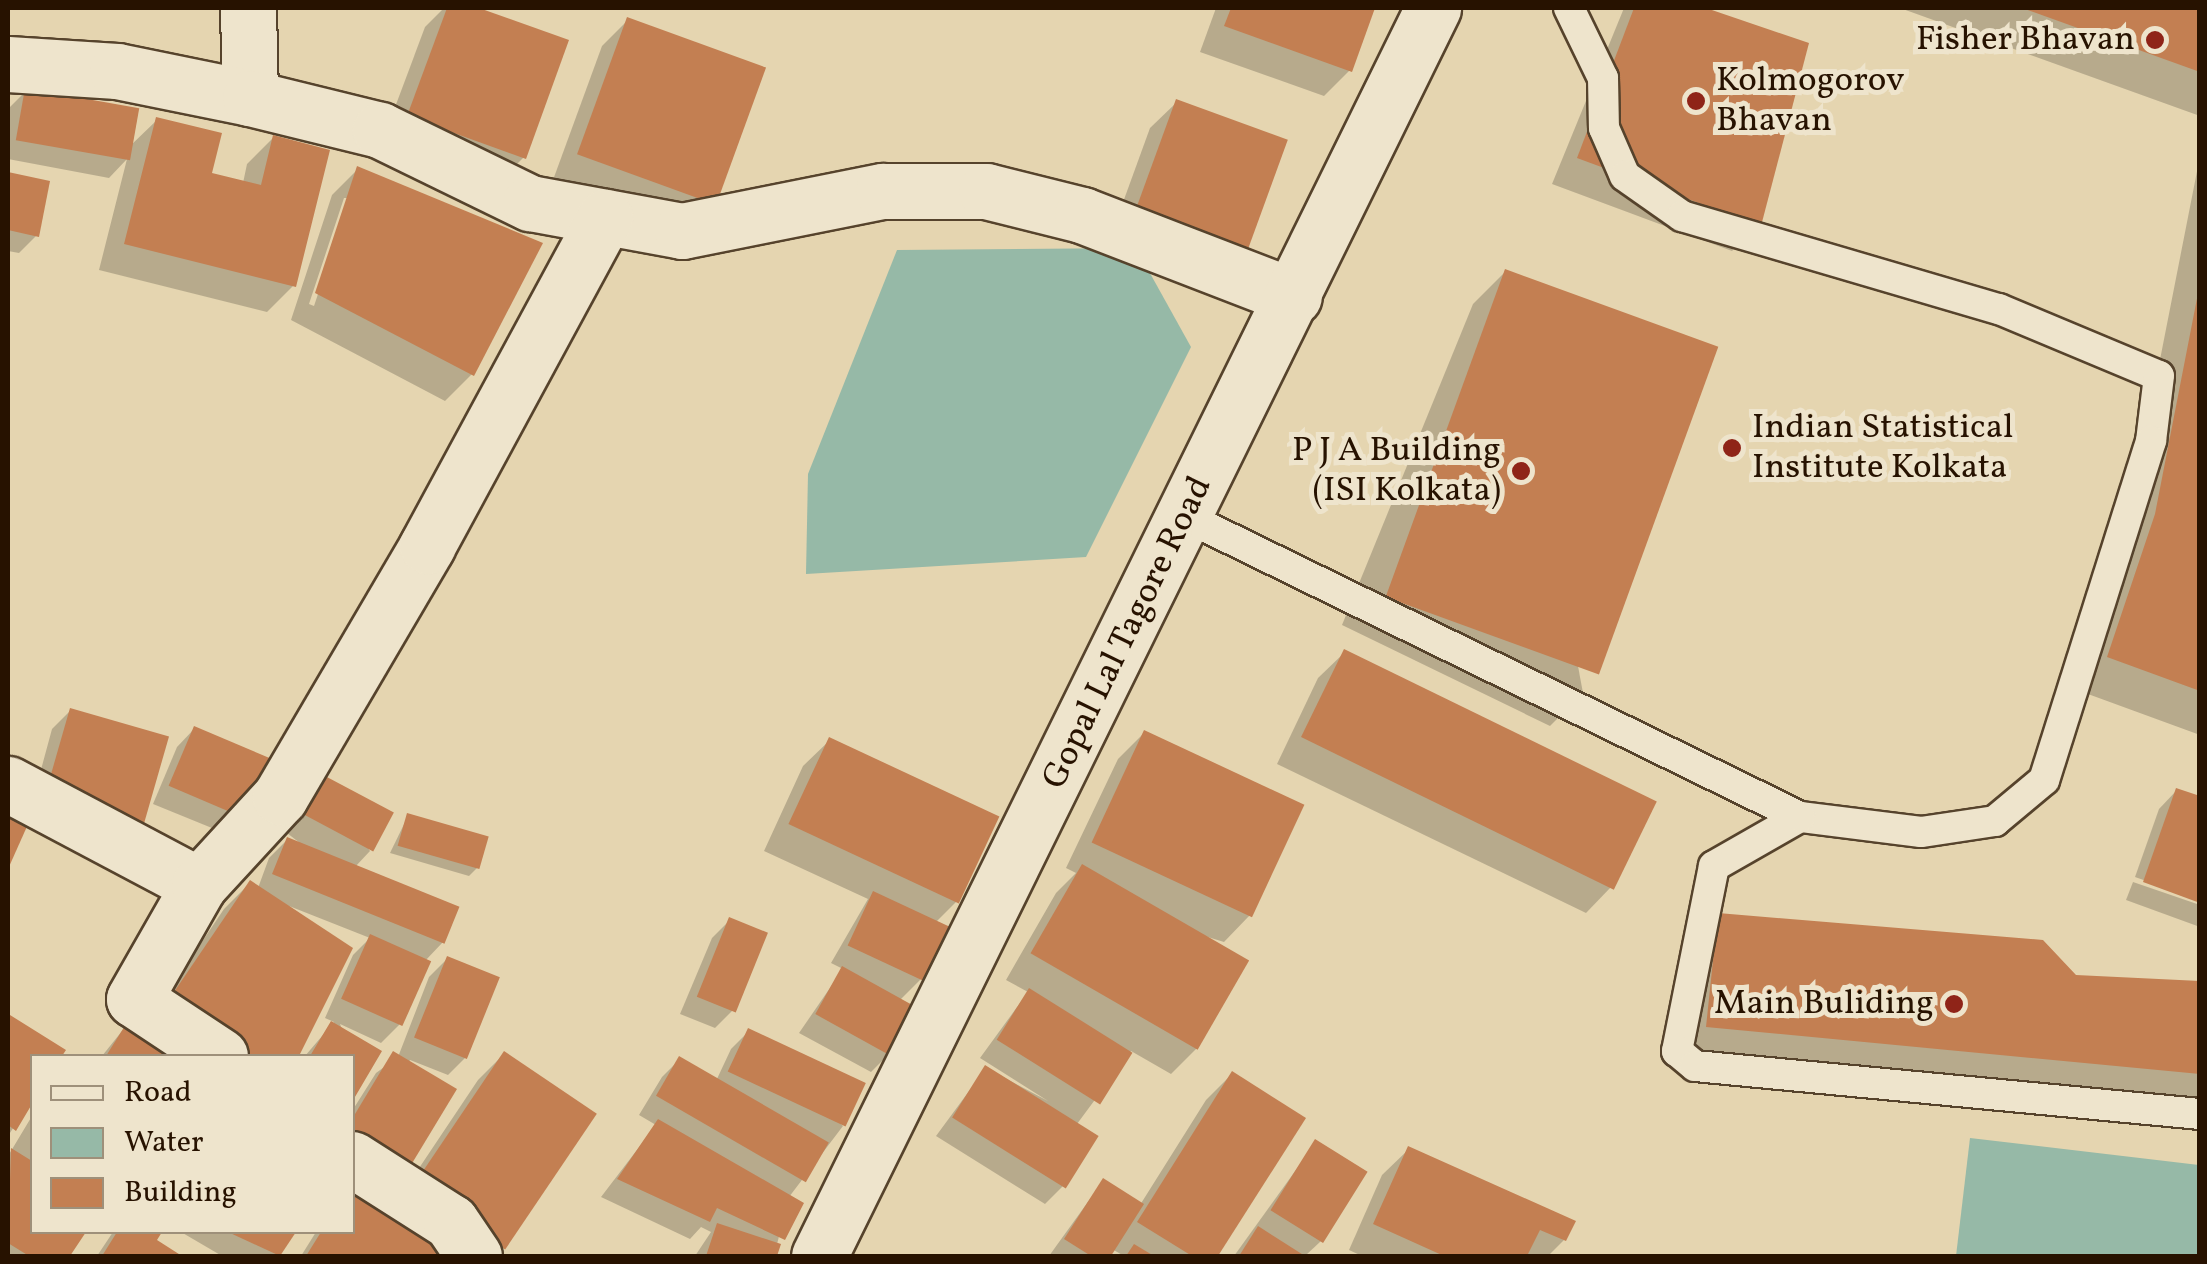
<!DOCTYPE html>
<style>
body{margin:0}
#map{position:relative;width:2207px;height:1264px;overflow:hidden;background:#e5d5b0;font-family:Vollkorn,serif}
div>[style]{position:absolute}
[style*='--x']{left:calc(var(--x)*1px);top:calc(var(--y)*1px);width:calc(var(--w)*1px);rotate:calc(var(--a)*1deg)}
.water>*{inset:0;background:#96b9a7}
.shadow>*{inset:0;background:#0003}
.building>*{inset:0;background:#c37f52;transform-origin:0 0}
.roads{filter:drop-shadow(2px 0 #56432c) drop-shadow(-2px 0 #56432c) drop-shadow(0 2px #56432c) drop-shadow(0 -2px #56432c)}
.service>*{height:30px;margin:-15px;padding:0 15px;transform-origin:15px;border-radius:15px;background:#eee4cc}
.minor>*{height:55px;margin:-27.5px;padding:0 27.5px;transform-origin:27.5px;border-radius:27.5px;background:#eee4cc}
.tertiary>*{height:55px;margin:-27.5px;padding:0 27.5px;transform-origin:27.5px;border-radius:27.5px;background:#eee4cc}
.dots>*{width:28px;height:28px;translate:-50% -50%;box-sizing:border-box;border:5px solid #eee4cc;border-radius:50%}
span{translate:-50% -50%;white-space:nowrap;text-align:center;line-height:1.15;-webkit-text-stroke:10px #eee4cc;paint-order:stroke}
.poi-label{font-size:35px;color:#271200}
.right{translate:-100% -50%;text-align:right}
.left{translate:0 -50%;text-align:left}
.street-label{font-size:35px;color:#271200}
.frame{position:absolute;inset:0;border:10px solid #271200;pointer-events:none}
.legend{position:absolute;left:30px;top:1054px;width:325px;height:180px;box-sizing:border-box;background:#eee4cc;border:2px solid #9e907a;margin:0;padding:12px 18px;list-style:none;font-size:30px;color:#271200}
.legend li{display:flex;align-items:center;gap:20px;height:50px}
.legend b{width:50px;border:2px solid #9e907a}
</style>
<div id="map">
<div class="water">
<i style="clip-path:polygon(1136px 248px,1191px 347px,1086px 557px,806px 574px,808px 474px,897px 250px)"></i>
<i style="clip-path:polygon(1970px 1138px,2199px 1165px,2199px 1256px,1956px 1256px)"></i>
</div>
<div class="shadow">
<i style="clip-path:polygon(444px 8px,471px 8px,566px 41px,524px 157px,497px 184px,382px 142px,425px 27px)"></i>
<i style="clip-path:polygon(1216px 8px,1372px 8px,1350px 70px,1324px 96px,1200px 52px)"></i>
<i style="clip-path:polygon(1624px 8px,1698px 8px,1806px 45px,1758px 225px,1732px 251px,1552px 184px)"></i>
<i style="clip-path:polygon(1900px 8px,2200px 8px,2200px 116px)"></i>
<i style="clip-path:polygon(628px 20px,714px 203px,687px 229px,553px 180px,602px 46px)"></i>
<i style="clip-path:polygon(26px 91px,129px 147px,157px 120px,209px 174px,243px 183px,247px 164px,273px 138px,293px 286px,267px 312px,99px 270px,127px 159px,109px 178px,8px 159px,8px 109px)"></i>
<i style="clip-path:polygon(1177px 102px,1285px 141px,1110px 238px,1150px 128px)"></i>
<i style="clip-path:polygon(2200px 156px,2200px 735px,2077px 690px,2123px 548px)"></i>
<i style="clip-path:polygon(evenodd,358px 169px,472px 374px,445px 401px,291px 320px,332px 195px,358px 169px,344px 198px,350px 198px,314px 306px,309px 304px,344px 198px)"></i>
<i style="clip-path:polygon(8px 175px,47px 183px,37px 235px,19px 253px,8px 251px)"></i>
<i style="clip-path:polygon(1505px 272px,1583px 693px,1550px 726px,1342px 625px,1473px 304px)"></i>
<i style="clip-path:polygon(1345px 652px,1612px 886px,1586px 913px,1277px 764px,1318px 678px)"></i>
<i style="clip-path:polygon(70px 711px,143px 823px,124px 841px,29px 815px,8px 863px,8px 805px,29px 814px,52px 729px)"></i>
<i style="clip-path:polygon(195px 728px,275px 762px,234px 837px,153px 804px,177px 747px)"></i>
<i style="clip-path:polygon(1144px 733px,1250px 915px,1224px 942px,1198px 934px,1197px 1048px,1171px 1074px,1131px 1051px,1077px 1124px,1063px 1186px,1045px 1204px,936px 1136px,986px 1068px,1048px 1101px,980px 1058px,1028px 992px,1006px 980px,1056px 893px,1076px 873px,1066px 868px,1118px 759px)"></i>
<i style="clip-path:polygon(830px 740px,956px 902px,935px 923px,921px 979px,900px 1000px,889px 1054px,871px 1072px,799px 1033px,843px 969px,831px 963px,868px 899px,764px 851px,803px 766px)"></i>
<i style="clip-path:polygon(325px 779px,370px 851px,355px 867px,443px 942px,425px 961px,399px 1025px,381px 1043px,340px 1024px,352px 1056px,305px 1056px,334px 1022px,325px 1018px,353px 955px,370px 938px,289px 906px,350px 949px,296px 1056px,102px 1056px,134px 1016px,150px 1019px,224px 909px,250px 883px,258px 888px,269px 858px,287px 840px,305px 847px,287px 833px)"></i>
<i style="clip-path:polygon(2177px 790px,2200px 900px,2135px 877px,2159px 809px)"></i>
<i style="clip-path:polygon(408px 816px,478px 867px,469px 876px,390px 853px)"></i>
<i style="clip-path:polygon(2133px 882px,2200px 905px,2200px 927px,2126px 900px)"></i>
<i style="clip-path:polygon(1719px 915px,2075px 977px,2200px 985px,2200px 1109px,1675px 1058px)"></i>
<i style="clip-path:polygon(730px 920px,733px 1010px,715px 1028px,680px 1014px,712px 938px)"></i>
<i style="clip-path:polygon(447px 959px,466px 1057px,448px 1075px,410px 1060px,352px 1159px,352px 1111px,376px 1073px,398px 1057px,429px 977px)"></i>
<i style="clip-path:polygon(10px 1018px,63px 1051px,59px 1056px,32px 1056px,32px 1099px,8px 1136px)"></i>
<i style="clip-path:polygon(749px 1031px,843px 1126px,789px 1197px,774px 1256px,695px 1256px,711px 1232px,701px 1227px,690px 1239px,601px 1197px,656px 1125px,639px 1115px,662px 1077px,680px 1059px,716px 1081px,731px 1049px)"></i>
<i style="clip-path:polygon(504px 1054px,505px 1247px,495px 1256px,301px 1256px,316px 1232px,352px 1232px,393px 1207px,478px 1080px)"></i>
<i style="clip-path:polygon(1232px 1074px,1303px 1118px,1215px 1256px,1124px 1256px,1112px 1249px,1108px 1256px,1049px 1256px,1103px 1181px,1140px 1205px,1206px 1100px)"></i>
<i style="clip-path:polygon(32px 1116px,32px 1232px,83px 1232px,67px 1256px,8px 1256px,8px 1156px)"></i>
<i style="clip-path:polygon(1316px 1142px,1321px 1241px,1305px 1256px,1234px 1256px)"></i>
<i style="clip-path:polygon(1409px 1149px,1564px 1240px,1548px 1256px,1362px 1256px,1349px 1250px,1382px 1175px)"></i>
<i style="clip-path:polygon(113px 1232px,159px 1232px,153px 1241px,177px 1256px,97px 1256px)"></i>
<i style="clip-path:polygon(181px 1232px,293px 1232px,277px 1256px,222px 1256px)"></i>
</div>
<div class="building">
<i style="clip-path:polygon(447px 8px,479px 8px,569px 40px,526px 159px,407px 116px)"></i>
<i style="clip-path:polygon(1231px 8px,1375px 8px,1352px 72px,1224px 26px)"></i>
<i style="clip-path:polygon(1634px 8px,1706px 8px,1809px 43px,1761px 226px,1577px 158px)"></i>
<i style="clip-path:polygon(2022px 8px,2200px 8px,2200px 72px)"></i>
<i style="left:627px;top:17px;width:148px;height:146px;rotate:20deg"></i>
<i style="left:25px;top:88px;width:116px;height:53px;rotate:10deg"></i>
<i style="left:1176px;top:99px;width:119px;height:120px;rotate:20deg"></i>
<i style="clip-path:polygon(156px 117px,222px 133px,212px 173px,261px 185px,273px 135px,330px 150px,296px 287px,124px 244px)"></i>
<i style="clip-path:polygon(357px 166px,543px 243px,474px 376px,315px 293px)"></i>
<i style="clip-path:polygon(8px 172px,50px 181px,39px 237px,8px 230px)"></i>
<i style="left:1505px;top:269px;width:227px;height:349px;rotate:20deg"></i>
<i style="clip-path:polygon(2200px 283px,2200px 691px,2107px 657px,2155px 514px)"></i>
<i style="left:1344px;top:649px;width:348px;height:98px;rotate:26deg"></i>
<i style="left:70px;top:708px;width:103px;height:92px;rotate:16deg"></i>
<i style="left:194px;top:726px;width:91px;height:65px;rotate:23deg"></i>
<i style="left:1144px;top:730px;width:177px;height:124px;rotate:25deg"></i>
<i style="left:829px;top:737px;width:188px;height:96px;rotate:25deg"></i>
<i style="left:325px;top:776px;width:78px;height:44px;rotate:28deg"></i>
<i style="clip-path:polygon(2176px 788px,2200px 796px,2200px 903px,2143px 882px)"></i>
<i style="clip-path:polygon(8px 802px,33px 813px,8px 869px)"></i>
<i style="left:407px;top:813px;width:85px;height:34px;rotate:16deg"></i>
<i style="left:287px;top:837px;width:186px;height:40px;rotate:22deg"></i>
<i style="left:1082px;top:864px;width:193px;height:103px;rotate:30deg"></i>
<i style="clip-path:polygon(250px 880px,353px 948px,299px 1056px,243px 1056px,211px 1037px,174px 992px)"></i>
<i style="left:873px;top:891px;width:84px;height:60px;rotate:25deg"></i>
<i style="clip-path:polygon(1718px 913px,2043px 940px,2076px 975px,2200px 981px,2200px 1074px,1706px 1027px)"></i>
<i style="left:729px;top:917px;width:42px;height:86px;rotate:22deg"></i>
<i style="left:370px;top:934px;width:67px;height:71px;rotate:24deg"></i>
<i style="left:447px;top:956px;width:57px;height:88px;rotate:22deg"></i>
<i style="left:842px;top:966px;width:85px;height:55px;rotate:29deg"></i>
<i style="left:1029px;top:988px;width:122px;height:61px;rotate:32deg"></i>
<i style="clip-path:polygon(133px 1013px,203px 1056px,106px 1056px)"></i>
<i style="clip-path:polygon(10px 1015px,66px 1050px,62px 1056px,32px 1056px,32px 1104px,16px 1131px,8px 1125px)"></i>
<i style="clip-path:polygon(331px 1021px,382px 1051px,352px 1102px,352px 1056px,310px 1056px)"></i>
<i style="left:748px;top:1028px;width:130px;height:48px;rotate:25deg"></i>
<i style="clip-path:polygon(393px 1051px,457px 1089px,411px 1165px,352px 1130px,352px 1119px)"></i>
<i style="left:504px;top:1051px;width:112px;height:164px;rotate:34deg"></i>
<i style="left:679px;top:1056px;width:173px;height:46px;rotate:30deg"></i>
<i style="left:985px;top:1065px;width:134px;height:62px;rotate:32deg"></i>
<i style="clip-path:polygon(1232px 1071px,1306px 1118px,1218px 1256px,1192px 1256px,1137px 1222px)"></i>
<i style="clip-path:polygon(658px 1119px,804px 1203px,785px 1240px,717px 1208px,710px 1222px,617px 1179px)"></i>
<i style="left:1315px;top:1139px;width:62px;height:84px;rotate:32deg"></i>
<i style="clip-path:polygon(1408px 1146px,1576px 1221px,1566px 1241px,1540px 1230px,1527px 1256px,1444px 1256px,1373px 1224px)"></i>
<i style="clip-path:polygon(11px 1148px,32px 1161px,32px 1232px,86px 1232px,70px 1256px,29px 1256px,8px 1243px)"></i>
<i style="clip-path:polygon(1103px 1178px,1144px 1204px,1111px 1256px,1091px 1256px,1064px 1239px)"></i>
<i style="clip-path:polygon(352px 1179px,450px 1256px,306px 1256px,321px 1232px,352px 1232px)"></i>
<i style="clip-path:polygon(717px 1223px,781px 1244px,777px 1256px,706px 1256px)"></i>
<i style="clip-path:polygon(1258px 1226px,1305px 1256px,1239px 1256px)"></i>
<i style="clip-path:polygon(117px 1232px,162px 1232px,157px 1240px,182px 1256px,102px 1256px)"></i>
<i style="clip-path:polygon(228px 1232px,296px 1232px,280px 1256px)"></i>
<i style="clip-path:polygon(1134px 1244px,1154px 1256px,1126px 1256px)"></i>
</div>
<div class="roads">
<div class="service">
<i style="--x:1569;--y:8;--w:78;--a:64.1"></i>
<i style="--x:1603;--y:78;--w:50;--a:88.9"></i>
<i style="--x:1604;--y:128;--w:52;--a:66.4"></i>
<i style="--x:1625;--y:176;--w:70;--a:35.1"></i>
<i style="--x:1682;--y:216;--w:330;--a:16.4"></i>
<i style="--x:1999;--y:309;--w:173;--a:22.7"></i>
<i style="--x:2159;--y:376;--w:65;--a:97"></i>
<i style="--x:2151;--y:441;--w:355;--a:107.5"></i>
<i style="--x:2044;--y:780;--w:64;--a:140.1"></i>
<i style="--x:1995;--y:821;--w:75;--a:171.5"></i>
<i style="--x:1921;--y:832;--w:122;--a:-172.9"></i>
<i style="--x:1800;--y:817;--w:99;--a:150.3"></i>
<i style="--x:1714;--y:866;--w:189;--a:101.3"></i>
<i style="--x:1677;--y:1051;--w:23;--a:40"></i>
<i style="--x:1695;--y:1066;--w:507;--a:5.43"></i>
<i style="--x:1186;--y:517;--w:683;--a:26.04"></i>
</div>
<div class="minor">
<i style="--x:248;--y:8;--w:90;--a:88.7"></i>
<i style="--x:8;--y:64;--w:109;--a:3.7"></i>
<i style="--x:117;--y:71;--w:136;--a:11.5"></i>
<i style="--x:250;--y:98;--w:134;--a:13.8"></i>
<i style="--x:380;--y:130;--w:167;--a:26"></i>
<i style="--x:530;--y:203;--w:155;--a:10.4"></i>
<i style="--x:682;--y:231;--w:205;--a:-11.3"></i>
<i style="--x:883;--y:191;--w:103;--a:0"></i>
<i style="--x:986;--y:191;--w:99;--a:14"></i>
<i style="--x:1082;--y:215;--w:227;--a:21.1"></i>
<i style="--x:8;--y:784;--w:216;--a:27.9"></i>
<i style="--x:220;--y:1056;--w:103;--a:-146.5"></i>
<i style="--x:134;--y:999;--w:131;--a:-60.3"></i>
<i style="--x:199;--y:885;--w:120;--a:-47.4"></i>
<i style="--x:280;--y:797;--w:291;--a:-59.6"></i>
<i style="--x:427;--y:546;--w:374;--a:-61.6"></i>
<i style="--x:352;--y:1159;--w:117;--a:32.5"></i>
<i style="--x:451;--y:1222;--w:41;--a:55.9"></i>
</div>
<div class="tertiary">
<i style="--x:819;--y:1256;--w:1391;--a:-63.8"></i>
</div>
</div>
<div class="dots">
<i style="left:2155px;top:40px;background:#8f2418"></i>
<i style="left:1696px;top:101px;background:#8f2418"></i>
<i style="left:1732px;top:448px;background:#8f2418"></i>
<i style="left:1521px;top:471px;background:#8f2418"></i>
<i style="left:1954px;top:1004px;background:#8f2418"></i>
</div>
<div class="poi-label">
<span class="right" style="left:2135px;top:40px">Fisher Bhavan</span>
<span class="left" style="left:1716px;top:101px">Kolmogorov<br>Bhavan</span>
<span class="left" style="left:1752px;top:448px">Indian Statistical<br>Institute Kolkata</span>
<span class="right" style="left:1501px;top:471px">P J A Building<br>(ISI Kolkata)</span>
<span class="right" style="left:1934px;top:1004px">Main Buliding</span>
</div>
<div class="street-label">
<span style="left:1128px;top:633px;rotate:-64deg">Gopal Lal Tagore Road</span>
</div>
<div class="frame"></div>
<ul class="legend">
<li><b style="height:12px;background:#eee4cc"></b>Road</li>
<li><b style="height:28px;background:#96b9a7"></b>Water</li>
<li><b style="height:28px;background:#c37f52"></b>Building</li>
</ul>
</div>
